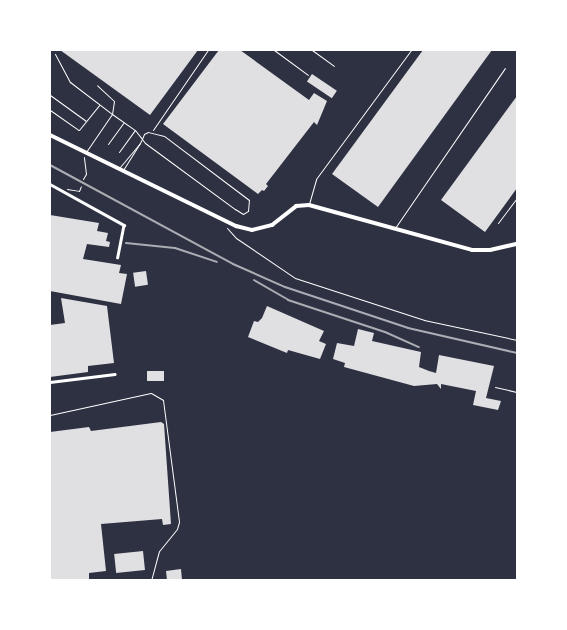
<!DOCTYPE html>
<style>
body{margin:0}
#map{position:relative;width:567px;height:630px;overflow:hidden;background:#2d3142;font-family:Commissioner,sans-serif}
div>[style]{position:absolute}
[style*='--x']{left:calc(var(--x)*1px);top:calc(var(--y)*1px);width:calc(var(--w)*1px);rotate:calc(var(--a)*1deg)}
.building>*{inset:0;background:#e0e0e3;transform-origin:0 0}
.path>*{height:1px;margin:-0.5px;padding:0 0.5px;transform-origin:0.5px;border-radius:0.5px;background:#fff}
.service>*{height:1px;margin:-0.5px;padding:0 0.5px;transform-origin:0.5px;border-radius:0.5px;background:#fff}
.minor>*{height:2.5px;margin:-1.25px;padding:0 1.25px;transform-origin:1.25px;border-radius:1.25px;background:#fff}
.tertiary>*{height:4px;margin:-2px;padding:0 2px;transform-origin:2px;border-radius:2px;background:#fff}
.rail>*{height:2px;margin:-1px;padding:0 1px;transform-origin:1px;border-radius:1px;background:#abadb3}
span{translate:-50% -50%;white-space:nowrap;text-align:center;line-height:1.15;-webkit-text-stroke:4px #fff;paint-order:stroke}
.frame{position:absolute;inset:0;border:51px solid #fff;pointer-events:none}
</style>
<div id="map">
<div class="building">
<i style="clip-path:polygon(60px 50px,198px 50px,150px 115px)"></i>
<i style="clip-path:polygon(219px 50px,240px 50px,309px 100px,314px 93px,327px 101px,317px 125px,314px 122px,266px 184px,268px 186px,264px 191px,262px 190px,258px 194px,163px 124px)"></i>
<i style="clip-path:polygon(423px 50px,492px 50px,378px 207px,332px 174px)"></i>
<i style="left:312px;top:74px;width:30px;height:9px;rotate:34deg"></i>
<i style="clip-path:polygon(517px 96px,517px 188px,485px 232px,441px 200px)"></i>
<i style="clip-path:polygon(50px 215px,99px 223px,97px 231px,108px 233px,106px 241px,110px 242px,109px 247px,87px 244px,83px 259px,121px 265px,119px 273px,127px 274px,121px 304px,50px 291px)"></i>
<i style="left:146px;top:271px;width:14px;height:13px;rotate:82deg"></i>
<i style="clip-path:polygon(61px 298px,107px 306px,114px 363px,88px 366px,88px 372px,50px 377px,50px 325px,65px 323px)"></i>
<i style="clip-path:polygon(267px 306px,324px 331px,319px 341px,326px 344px,320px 359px,288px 350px,287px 353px,248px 337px,254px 321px,258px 322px,262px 318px)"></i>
<i style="clip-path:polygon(358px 329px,374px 333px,372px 341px,421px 352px,419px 367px,429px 371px,436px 373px,439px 355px,494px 366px,486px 398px,501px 401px,498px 410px,473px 405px,476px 391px,441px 384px,441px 389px,437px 384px,414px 386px,344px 367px,345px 363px,333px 359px,337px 343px,354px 346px)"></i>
<i style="left:164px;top:371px;width:10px;height:17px;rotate:90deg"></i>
<i style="clip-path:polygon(161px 422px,164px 424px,171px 524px,163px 525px,162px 519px,101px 524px,106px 571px,89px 573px,89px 580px,50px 580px,50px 432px,89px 427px,91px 431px)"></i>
<i style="left:143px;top:551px;width:19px;height:29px;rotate:84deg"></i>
<i style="clip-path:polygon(181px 569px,182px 580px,167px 580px,166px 571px)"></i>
</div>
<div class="path">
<i style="--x:83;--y:179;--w:6;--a:-59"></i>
<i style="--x:86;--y:174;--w:17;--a:-97"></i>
<i style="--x:67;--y:189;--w:12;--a:9"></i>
<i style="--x:79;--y:191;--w:5;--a:-68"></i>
<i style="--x:227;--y:228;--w:13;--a:48"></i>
<i style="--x:236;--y:238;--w:71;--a:34.1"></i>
<i style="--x:295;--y:278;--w:136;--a:18"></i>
<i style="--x:424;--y:320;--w:95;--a:12.1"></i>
</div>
<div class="service">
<i style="--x:274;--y:50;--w:42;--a:36.3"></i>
<i style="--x:312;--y:50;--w:27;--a:36"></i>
<i style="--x:55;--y:54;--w:32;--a:62"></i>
<i style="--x:70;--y:82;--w:53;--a:37.3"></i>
<i style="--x:112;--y:114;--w:13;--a:-81"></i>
<i style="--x:114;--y:101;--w:23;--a:-137"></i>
<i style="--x:50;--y:95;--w:44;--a:35.8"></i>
<i style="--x:50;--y:110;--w:35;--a:35"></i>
<i style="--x:79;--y:130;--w:32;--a:-51"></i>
<i style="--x:153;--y:130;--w:97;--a:-55.5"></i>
<i style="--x:108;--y:144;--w:26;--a:-54"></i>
<i style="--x:86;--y:152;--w:46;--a:-55.6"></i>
<i style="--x:112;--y:114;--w:28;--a:35"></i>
<i style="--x:135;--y:130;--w:11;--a:52"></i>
<i style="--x:142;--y:139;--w:5;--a:53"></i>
<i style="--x:145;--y:143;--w:112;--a:36.3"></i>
<i style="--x:235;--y:209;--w:9;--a:32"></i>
<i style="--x:243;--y:214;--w:6;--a:-31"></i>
<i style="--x:248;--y:211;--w:11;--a:-85"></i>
<i style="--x:249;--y:200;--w:106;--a:-143"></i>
<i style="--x:164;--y:136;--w:16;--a:-166"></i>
<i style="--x:148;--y:132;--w:4;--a:153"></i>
<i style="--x:144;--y:134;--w:5;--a:112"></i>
<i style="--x:142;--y:139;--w:4;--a:117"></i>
<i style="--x:119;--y:152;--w:27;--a:-54"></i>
<i style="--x:120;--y:167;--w:31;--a:-50"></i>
<i style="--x:140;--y:143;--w:31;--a:122"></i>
<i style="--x:309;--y:204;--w:26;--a:-74"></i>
<i style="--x:316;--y:179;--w:160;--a:-53.6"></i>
<i style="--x:498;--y:223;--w:31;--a:-53"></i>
<i style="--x:395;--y:228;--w:194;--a:-55.5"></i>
<i style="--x:495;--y:387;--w:23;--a:13"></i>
<i style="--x:50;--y:415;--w:103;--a:-12.3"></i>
<i style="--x:151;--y:393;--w:14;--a:30"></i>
<i style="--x:163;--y:400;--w:123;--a:82.5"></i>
<i style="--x:179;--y:522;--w:7;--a:106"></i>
<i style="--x:177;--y:529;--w:28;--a:129"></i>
<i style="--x:159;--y:551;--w:30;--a:105"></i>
</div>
<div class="minor">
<i style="--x:50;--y:184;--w:85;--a:29"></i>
<i style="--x:124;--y:225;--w:33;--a:101"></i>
<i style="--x:50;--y:382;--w:65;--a:-7"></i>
</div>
<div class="tertiary">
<i style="--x:50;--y:135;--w:207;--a:26.1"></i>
<i style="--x:236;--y:226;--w:16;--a:14"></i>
<i style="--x:252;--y:230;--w:21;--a:-14"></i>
<i style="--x:272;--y:225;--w:31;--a:-38"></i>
<i style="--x:296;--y:206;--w:13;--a:-4"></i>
<i style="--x:309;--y:205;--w:169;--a:15.4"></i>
<i style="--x:472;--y:250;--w:18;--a:0"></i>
<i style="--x:490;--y:250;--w:28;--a:-13"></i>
</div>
<div class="rail">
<i style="--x:50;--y:165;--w:208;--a:28.4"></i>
<i style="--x:233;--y:264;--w:57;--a:23.9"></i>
<i style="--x:285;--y:287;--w:130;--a:18.4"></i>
<i style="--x:408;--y:328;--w:112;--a:12.9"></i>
<i style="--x:126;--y:243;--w:49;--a:5.8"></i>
<i style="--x:175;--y:248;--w:44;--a:18.4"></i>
<i style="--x:254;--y:280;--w:39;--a:30"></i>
<i style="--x:288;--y:300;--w:102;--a:18.3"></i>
<i style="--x:385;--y:332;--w:37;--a:24"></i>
</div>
<div class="frame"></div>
</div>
